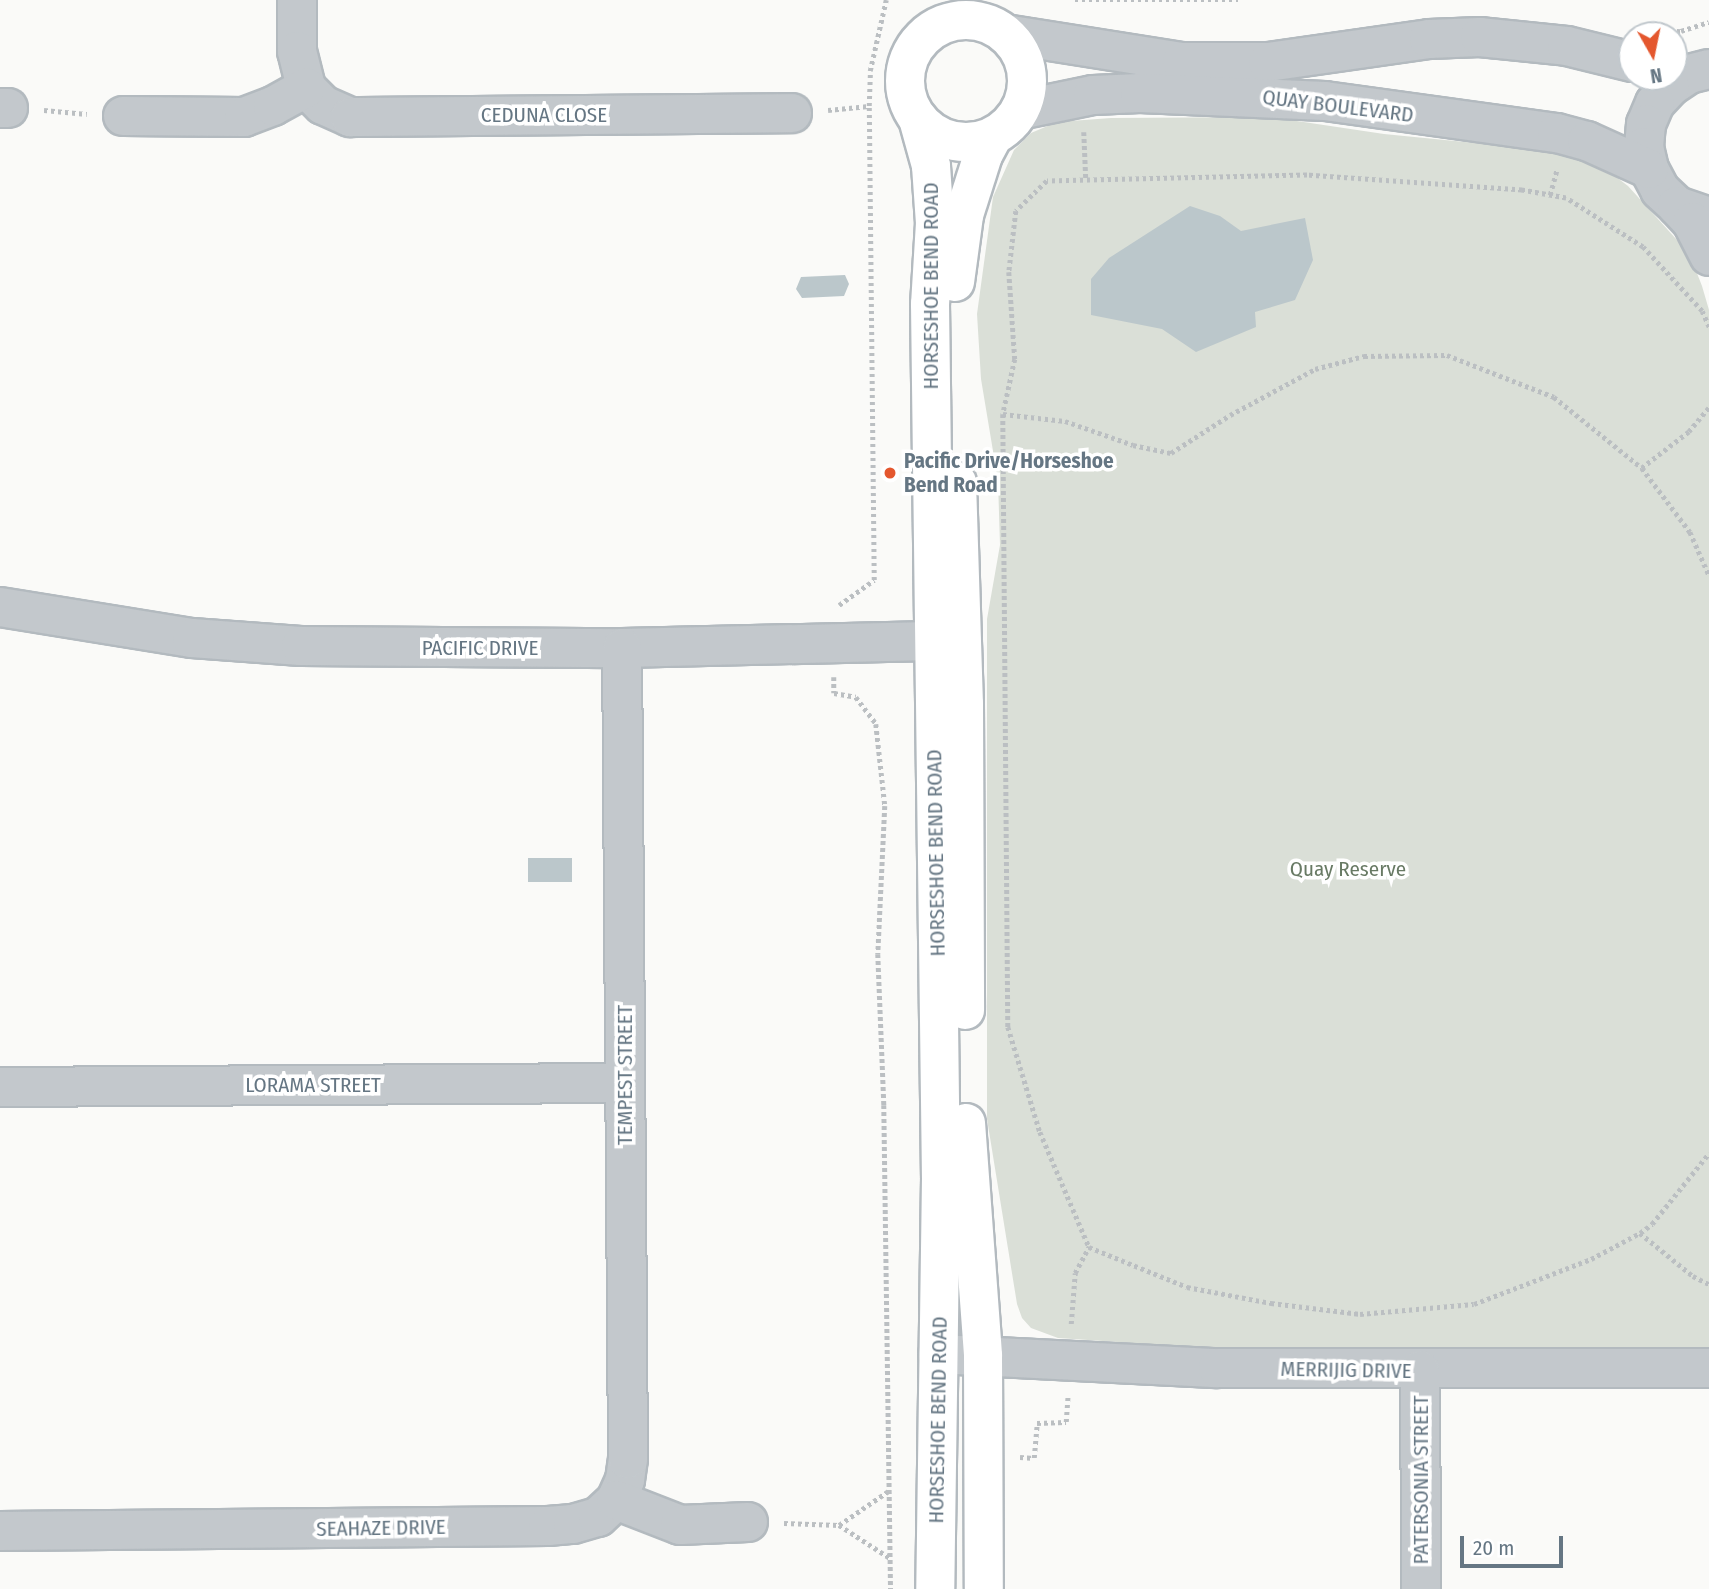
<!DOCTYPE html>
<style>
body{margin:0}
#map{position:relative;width:1709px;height:1589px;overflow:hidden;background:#fafaf8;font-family:"Fira Sans Condensed",sans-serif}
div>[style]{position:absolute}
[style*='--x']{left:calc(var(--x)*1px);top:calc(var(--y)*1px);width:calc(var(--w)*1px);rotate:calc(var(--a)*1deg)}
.green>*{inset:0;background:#dadfd7}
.water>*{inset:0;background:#bbc7cb;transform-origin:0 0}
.path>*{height:4.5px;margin-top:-2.25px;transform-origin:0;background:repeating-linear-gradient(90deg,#bbbfc2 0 3.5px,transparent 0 7px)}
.roads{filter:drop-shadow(2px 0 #b3babf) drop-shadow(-2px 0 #b3babf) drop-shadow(0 2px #b3babf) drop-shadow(0 -2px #b3babf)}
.street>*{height:38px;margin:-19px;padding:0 19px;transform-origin:19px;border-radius:19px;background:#c3c8cc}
.secondary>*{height:38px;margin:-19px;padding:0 19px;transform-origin:19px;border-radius:19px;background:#fff}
.secondary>.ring{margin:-19px;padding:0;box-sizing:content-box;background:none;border:38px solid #fff;border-radius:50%}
.dots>*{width:19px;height:19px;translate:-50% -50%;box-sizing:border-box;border:4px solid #fff;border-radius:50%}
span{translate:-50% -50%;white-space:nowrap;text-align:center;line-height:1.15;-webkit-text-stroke:7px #fff;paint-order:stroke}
.street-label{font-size:21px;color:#657683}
.poi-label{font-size:21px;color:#657683;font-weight:700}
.left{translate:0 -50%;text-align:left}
.park-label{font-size:21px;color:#687a64}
.north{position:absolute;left:1618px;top:21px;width:70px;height:70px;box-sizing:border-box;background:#fff;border:2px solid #c1c8cd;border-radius:50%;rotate:171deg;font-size:19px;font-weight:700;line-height:28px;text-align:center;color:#657683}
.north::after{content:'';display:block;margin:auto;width:24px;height:32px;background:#e4572e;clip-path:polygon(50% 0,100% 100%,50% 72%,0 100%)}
.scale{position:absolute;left:1460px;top:1536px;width:103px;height:32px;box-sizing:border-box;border:4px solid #657683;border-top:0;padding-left:9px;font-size:21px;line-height:24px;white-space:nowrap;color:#657683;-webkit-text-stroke:5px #fff;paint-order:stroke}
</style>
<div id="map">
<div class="green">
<i style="clip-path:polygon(1270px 117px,1384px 134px,1556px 151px,1607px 170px,1628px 186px,1677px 240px,1693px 263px,1702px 286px,1709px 310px,1709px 1347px,1237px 1350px,1058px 1338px,1031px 1328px,1022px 1318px,1017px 1304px,987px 1119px,987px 619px,1000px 545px,998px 481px,981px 379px,977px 314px,993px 197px,1014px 150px,1031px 133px,1057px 122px,1111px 118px)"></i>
</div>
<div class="water">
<i style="clip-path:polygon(1190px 206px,1220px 216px,1241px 231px,1305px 218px,1313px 260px,1295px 300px,1255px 312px,1256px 327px,1196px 352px,1162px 329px,1091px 315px,1091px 279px,1109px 258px)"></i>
<i style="clip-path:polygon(845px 275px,849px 284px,844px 296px,802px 298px,796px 289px,801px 277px)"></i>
<i style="left:528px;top:858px;width:44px;height:24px"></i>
</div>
<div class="path">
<i style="--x:1075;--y:0;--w:163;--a:0"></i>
<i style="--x:1649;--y:29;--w:32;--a:4"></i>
<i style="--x:1681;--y:31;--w:29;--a:-18"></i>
<i style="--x:44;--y:110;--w:43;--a:5.3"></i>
<i style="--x:828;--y:110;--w:41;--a:-5.6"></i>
<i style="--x:1084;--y:132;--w:48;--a:87.6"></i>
<i style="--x:1550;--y:195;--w:27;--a:-75"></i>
<i style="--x:1709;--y:327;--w:17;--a:-114"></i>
<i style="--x:1702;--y:311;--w:87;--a:-132.7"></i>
<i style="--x:1643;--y:247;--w:91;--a:-147.5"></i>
<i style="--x:1566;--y:198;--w:45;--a:-169.7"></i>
<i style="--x:1522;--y:190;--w:216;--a:-176"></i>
<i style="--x:1307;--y:175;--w:260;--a:178.7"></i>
<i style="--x:1047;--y:181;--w:43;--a:135.9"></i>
<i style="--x:1016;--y:211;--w:61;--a:96.5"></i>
<i style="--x:1009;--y:272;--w:87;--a:86.1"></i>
<i style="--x:1015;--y:359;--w:56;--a:102.3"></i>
<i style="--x:1003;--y:414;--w:613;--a:89.53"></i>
<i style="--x:1008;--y:1027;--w:110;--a:73.1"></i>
<i style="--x:1040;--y:1132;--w:125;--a:66.9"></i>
<i style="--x:1089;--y:1247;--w:106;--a:22.2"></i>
<i style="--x:1187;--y:1287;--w:86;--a:10.8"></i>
<i style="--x:1271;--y:1303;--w:90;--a:7"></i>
<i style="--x:1360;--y:1314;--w:114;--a:-5"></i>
<i style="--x:1474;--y:1304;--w:125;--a:-21"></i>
<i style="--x:1591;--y:1259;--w:55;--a:-28"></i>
<i style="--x:1640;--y:1233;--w:15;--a:-37"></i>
<i style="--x:1652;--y:1224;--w:91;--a:-51.2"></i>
<i style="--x:1709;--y:408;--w:31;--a:130"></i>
<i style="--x:1689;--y:432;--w:59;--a:142.5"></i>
<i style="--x:1642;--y:468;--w:80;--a:53.1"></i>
<i style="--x:1690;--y:532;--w:47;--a:66.2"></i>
<i style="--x:1003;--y:414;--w:62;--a:6.4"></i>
<i style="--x:1065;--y:421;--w:72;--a:19.4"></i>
<i style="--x:1133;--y:445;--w:39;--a:12"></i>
<i style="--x:1171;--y:453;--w:70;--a:-32.8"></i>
<i style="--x:1230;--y:415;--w:97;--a:-28.4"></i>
<i style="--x:1315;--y:369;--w:51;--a:-14.9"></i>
<i style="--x:1364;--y:356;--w:83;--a:-0.7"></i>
<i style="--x:1447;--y:355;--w:115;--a:21.4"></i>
<i style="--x:1554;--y:397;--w:113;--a:38.9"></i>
<i style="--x:839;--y:605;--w:43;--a:-35.5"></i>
<i style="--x:874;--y:580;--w:474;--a:-90.6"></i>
<i style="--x:869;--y:106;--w:35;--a:-88"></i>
<i style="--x:870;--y:71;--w:73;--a:-77.3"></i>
<i style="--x:834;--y:677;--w:16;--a:90"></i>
<i style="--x:834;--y:693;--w:22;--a:10"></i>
<i style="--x:856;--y:697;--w:34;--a:53"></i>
<i style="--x:876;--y:724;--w:82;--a:83.7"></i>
<i style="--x:885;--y:806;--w:148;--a:92.7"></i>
<i style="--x:878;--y:954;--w:151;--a:87.7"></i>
<i style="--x:884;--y:1105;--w:484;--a:89.2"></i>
<i style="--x:1640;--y:1233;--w:68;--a:39.1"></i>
<i style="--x:1693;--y:1276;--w:18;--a:27"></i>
<i style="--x:1071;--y:1324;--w:51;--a:-85.5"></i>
<i style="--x:1075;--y:1273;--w:30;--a:-62"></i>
<i style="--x:1020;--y:1457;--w:14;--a:4"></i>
<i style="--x:1034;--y:1458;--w:35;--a:-85"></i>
<i style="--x:1037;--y:1423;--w:29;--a:-2"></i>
<i style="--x:1066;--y:1422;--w:26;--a:-86"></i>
<i style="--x:784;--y:1523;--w:55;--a:2.1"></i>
<i style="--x:839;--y:1525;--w:62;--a:-34.5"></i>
<i style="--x:839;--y:1525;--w:61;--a:32.9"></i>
</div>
<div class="roads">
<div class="street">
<i style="--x:297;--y:0;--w:51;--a:90"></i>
<i style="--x:297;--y:51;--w:38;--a:76"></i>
<i style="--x:306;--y:88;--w:24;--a:45"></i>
<i style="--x:323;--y:105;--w:30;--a:24"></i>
<i style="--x:350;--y:117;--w:442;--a:-0.5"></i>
<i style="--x:1005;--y:34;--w:179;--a:9"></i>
<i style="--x:1182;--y:62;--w:86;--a:0"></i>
<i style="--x:1268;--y:62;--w:163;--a:-8.1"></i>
<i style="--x:1429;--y:39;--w:51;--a:-2.2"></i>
<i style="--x:1480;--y:37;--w:87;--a:5.9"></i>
<i style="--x:1567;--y:46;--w:67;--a:13.8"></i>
<i style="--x:1709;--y:69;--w:21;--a:166"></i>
<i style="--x:1689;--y:74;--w:23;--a:146"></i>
<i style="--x:1670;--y:87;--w:22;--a:133"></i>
<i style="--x:1655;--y:103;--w:23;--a:113"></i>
<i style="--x:1646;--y:124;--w:23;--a:95"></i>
<i style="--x:1644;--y:147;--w:23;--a:77"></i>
<i style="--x:1649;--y:169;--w:24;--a:62"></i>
<i style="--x:1660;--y:190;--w:23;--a:43"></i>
<i style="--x:1677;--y:206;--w:34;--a:19"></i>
<i style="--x:0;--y:108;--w:8;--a:0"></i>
<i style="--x:1020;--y:110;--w:75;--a:-11.6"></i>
<i style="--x:1093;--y:95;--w:47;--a:-2.4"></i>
<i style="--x:1140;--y:93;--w:185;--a:2.5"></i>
<i style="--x:1325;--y:101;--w:234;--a:7.9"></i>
<i style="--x:1557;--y:133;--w:31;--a:15"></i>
<i style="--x:1587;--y:141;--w:68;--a:24.3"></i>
<i style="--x:123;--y:116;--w:121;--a:0.5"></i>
<i style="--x:244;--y:117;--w:31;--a:-21"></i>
<i style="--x:273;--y:106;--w:38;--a:-29"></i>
<i style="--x:1677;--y:206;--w:22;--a:47"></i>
<i style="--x:1692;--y:222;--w:38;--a:63"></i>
<i style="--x:0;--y:607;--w:194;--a:9.2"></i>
<i style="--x:192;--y:638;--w:109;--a:4.2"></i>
<i style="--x:301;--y:646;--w:321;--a:0.4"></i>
<i style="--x:622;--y:648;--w:340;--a:-1.3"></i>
<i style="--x:0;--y:1087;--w:625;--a:-0.37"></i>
<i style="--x:938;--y:1354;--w:280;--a:2.9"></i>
<i style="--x:1218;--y:1368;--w:491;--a:0"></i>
<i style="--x:1420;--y:1370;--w:219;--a:89.7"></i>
<i style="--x:616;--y:1500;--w:22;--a:-66"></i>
<i style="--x:625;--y:1480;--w:21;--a:-82"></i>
<i style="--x:628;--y:1459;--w:811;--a:-90.42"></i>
<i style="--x:0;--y:1531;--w:548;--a:-0.52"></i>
<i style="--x:548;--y:1526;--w:25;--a:-5"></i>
<i style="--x:573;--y:1524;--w:26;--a:-16"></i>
<i style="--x:598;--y:1517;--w:25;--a:-43"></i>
<i style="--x:616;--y:1500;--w:69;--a:21.3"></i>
<i style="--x:680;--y:1525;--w:68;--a:-2.5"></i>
</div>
<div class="secondary">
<i class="ring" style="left:905px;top:20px;width:84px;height:84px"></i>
<i style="--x:918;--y:119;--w:49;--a:74.5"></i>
<i style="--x:931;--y:166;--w:57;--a:86"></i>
<i style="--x:935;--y:223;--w:81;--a:93.5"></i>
<i style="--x:930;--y:304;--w:874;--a:89.28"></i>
<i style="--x:941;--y:1178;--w:411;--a:90.8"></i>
<i style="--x:955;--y:282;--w:68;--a:-82.3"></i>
<i style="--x:964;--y:215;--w:63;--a:-72.4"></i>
<i style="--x:983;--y:155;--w:21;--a:-62"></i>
<i style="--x:957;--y:482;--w:222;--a:88.2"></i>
<i style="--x:964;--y:704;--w:306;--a:89.8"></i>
<i style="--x:966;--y:1123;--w:234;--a:85.8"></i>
<i style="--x:983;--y:1356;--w:233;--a:89.8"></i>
</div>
</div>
<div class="dots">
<i style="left:890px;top:473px;background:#e4572e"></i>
</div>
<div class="street-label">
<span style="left:1338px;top:106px;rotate:7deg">QUAY BOULEVARD</span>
<span style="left:544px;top:115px">CEDUNA CLOSE</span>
<span style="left:931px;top:286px;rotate:-90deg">HORSESHOE BEND ROAD</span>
<span style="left:480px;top:648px">PACIFIC DRIVE</span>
<span style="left:936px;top:853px;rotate:-91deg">HORSESHOE BEND ROAD</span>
<span style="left:625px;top:1075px;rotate:-90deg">TEMPEST STREET</span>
<span style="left:313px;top:1085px">LORAMA STREET</span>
<span style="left:1346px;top:1370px;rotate:1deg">MERRIJIG DRIVE</span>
<span style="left:938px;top:1420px;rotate:-89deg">HORSESHOE BEND ROAD</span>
<span style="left:1421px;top:1480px;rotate:-90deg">PATERSONIA STREET</span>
<span style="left:381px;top:1528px;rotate:-1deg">SEAHAZE DRIVE</span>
</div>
<div class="poi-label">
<span class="left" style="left:904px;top:473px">Pacific Drive/Horseshoe<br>Bend Road</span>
</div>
<div class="park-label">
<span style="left:1348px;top:869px">Quay Reserve</span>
</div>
<div class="north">N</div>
<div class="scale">20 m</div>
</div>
